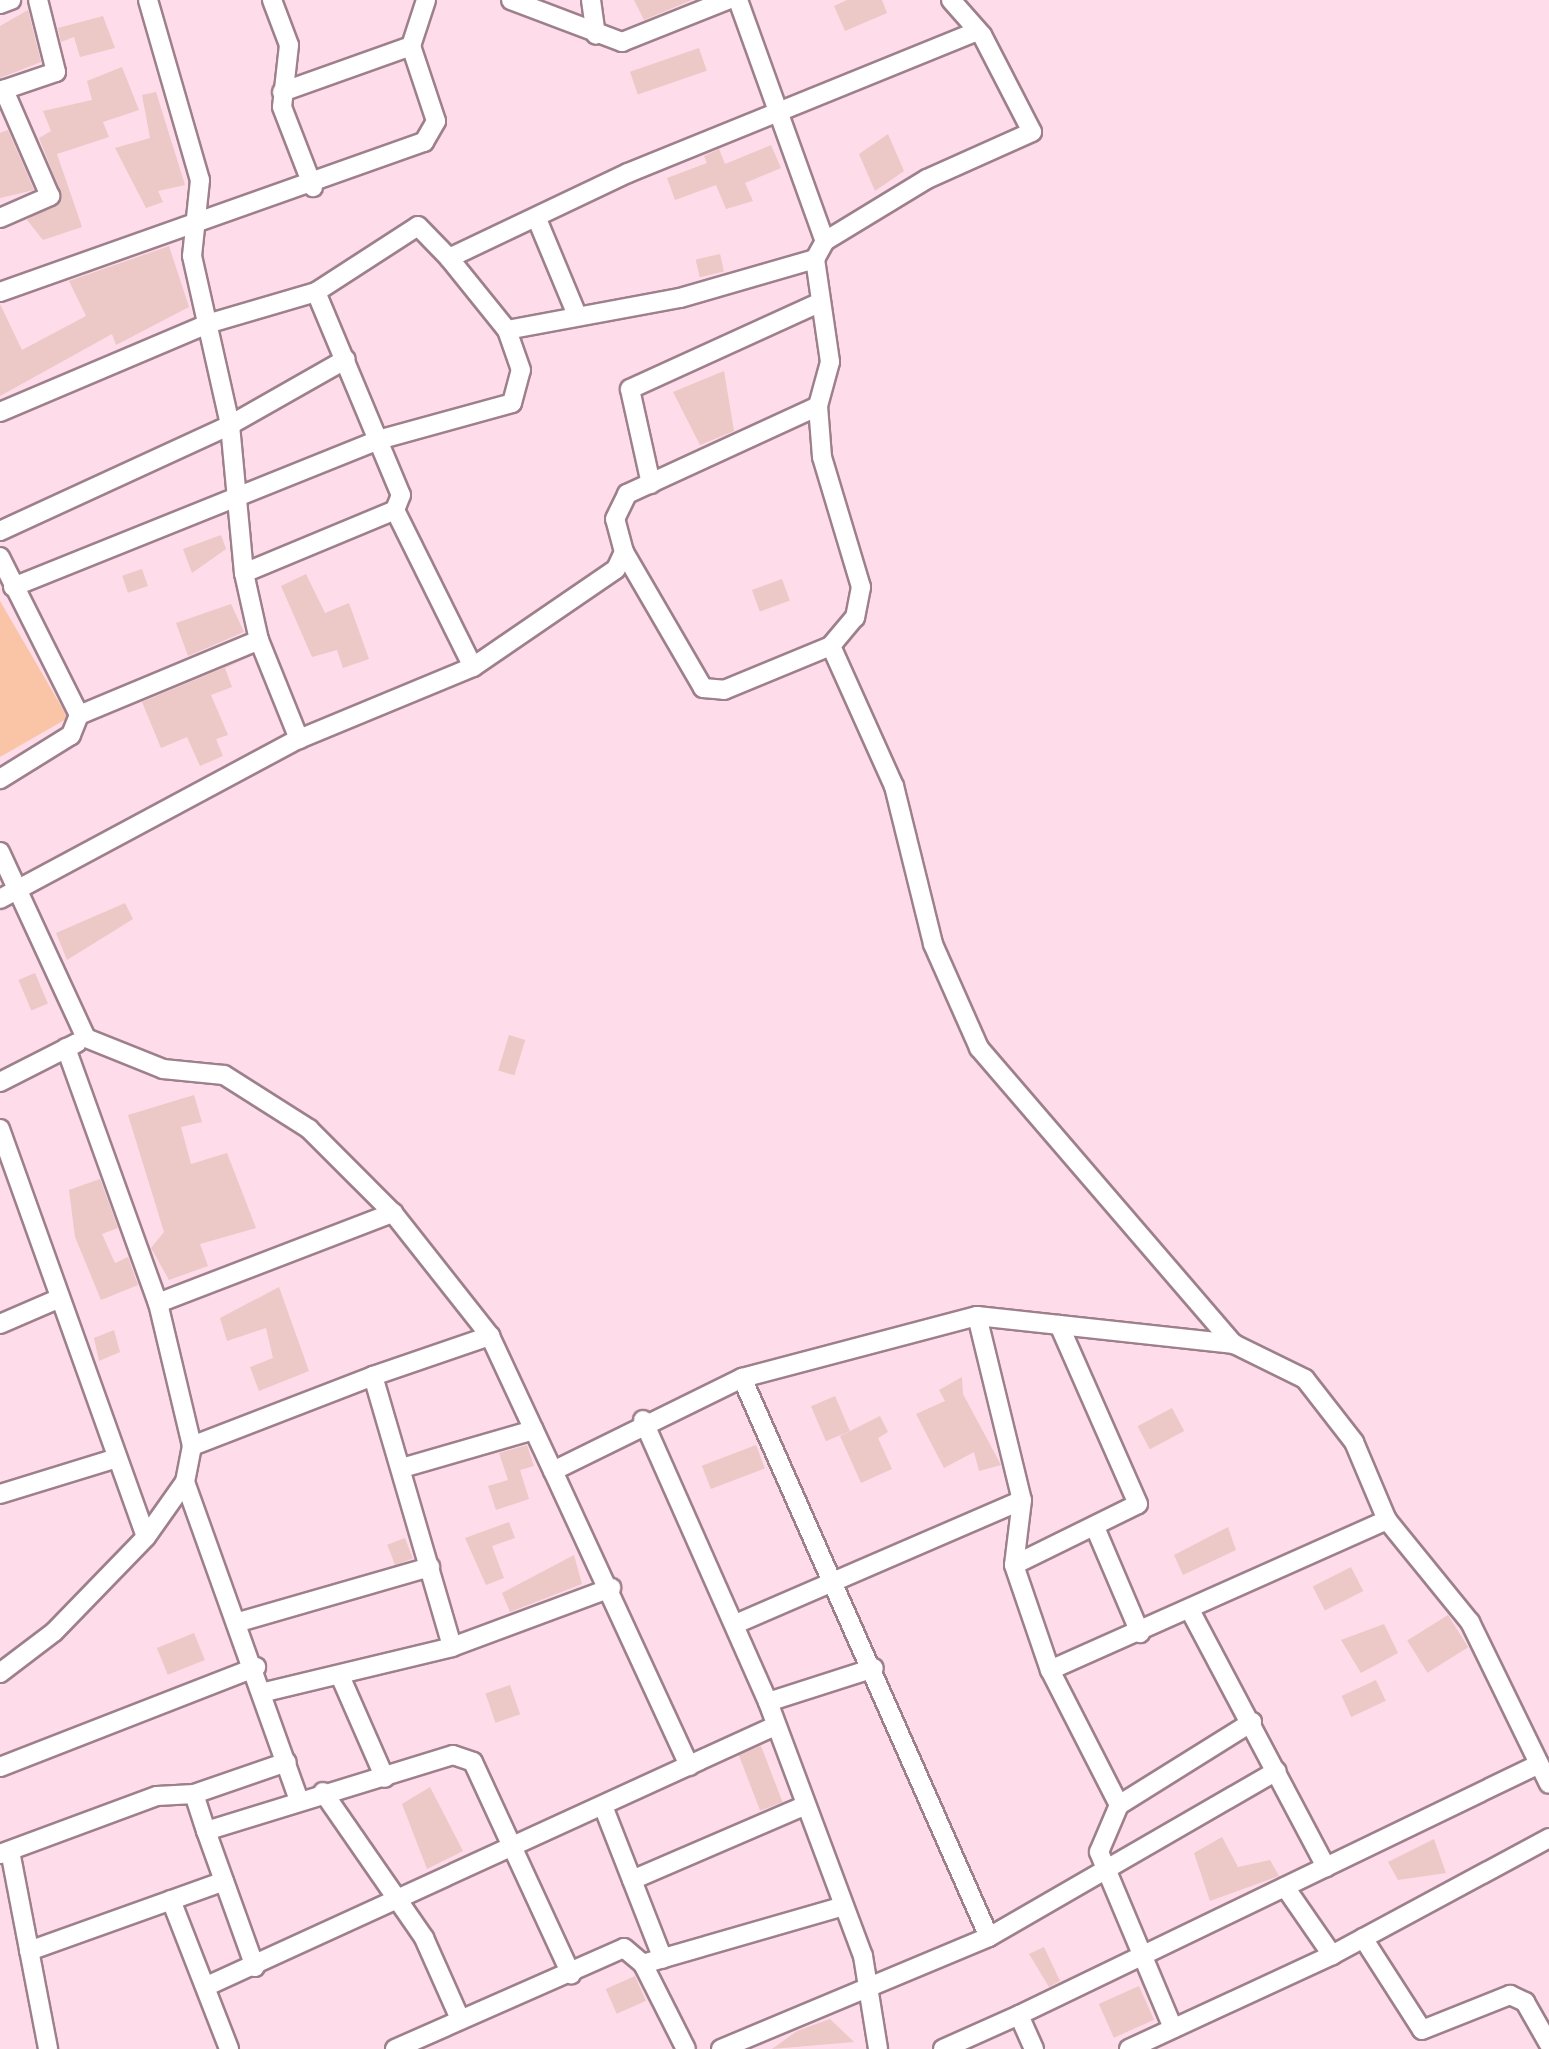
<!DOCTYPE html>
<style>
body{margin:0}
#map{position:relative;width:1549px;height:2049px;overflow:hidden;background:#fedce9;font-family:"Asap Condensed",sans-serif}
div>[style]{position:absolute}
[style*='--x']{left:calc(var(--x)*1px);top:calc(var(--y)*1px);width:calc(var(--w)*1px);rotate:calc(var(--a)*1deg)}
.green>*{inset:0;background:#fac5a6}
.building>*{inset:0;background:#ecc8c6;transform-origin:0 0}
.roads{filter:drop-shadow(2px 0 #9e808c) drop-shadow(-2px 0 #9e808c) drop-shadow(0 2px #9e808c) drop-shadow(0 -2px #9e808c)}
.minor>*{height:18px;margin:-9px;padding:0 9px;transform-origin:9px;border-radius:9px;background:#fff}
span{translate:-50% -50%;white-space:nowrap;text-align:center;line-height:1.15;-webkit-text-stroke:10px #fff;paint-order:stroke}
</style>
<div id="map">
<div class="green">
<i style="clip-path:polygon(0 601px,68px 718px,0 757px)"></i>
</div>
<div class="building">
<i style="clip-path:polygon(634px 0,692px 0,644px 20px)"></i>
<i style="clip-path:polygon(847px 0,882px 0,887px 13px,845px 31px,834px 6px)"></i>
<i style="clip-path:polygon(28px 10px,41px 62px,0 78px,0 26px)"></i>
<i style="clip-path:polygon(103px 16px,115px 48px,80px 57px,74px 37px,61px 42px,58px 28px)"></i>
<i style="left:699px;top:48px;width:24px;height:73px;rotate:71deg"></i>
<i style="clip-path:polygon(122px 67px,139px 110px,103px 122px,109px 137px,57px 154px,82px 227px,43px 240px,27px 220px,62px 196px,39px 138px,51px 131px,43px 111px,92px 100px,87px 81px)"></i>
<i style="clip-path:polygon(156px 92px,185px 185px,158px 191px,163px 202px,146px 208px,115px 148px,150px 138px,142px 95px)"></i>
<i style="clip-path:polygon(8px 130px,34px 190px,0 198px,0 133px)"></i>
<i style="clip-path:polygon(888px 134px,904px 171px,875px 191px,859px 154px)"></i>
<i style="clip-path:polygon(771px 145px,781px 168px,745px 183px,753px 201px,726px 209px,716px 185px,675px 200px,667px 178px,707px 163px,704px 156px,719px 149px,725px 164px)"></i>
<i style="clip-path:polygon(169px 246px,189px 307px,116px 345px,112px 334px,0 396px,0 304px,22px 350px,86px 316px,69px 281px)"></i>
<i style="left:720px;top:254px;width:18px;height:25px;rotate:77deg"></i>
<i style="clip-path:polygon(724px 371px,734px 431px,700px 445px,673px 392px)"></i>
<i style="clip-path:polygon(221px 535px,226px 549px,192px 573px,183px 549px)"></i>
<i style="left:142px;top:569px;width:18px;height:21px;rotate:71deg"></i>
<i style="clip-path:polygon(306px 574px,325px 613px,349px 603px,369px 659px,343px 668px,337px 650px,312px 657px,281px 586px)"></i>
<i style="left:782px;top:579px;width:23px;height:32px;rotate:70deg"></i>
<i style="clip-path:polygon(231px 604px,244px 632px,188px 656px,176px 623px)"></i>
<i style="clip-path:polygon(252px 656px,225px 668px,232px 687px,211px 695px,228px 735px,216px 739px,223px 756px,200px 766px,187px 737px,161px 748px,142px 702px)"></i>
<i style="clip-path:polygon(125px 903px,133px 919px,67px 960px,56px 933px)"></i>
<i style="left:35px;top:973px;width:33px;height:18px;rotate:67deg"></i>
<i style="left:509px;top:1035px;width:17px;height:37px;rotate:17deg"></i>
<i style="clip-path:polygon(194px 1095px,202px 1122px,181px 1127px,191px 1164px,227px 1153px,256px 1228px,200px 1244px,208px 1266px,169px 1280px,151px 1248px,164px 1232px,128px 1115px)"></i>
<i style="clip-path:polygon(100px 1179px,118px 1228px,102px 1234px,115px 1263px,128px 1257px,138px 1285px,101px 1300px,75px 1237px,69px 1190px)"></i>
<i style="clip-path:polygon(279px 1287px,309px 1371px,259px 1391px,250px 1367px,273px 1358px,266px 1328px,227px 1341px,220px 1318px)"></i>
<i style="clip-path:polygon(114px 1330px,120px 1352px,99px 1361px,94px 1338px)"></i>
<i style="clip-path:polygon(962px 1377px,963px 1394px,1001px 1465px,979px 1471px,974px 1452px,944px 1468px,916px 1414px,945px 1401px,939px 1390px)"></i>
<i style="left:835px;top:1396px;width:38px;height:26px;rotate:67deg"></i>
<i style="left:1172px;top:1408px;width:26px;height:39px;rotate:62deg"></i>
<i style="clip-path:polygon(880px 1416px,888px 1432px,878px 1438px,892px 1469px,861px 1483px,840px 1436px)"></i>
<i style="clip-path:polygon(527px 1445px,534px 1466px,520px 1470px,529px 1499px,496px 1510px,488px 1486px,508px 1480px,499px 1453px)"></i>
<i style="left:756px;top:1445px;width:25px;height:58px;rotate:69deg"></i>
<i style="clip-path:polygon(509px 1522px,515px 1538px,492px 1546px,504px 1578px,486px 1585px,465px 1538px)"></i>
<i style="clip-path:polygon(1228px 1527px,1236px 1550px,1183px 1575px,1174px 1555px)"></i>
<i style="left:405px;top:1538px;width:22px;height:19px;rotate:69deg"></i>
<i style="clip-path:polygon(574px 1555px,582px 1584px,510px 1612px,502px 1593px)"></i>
<i style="left:1351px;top:1567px;width:27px;height:43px;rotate:63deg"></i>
<i style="left:1448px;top:1615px;width:38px;height:48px;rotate:58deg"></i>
<i style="clip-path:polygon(1384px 1624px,1398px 1653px,1361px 1673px,1341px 1640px)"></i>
<i style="left:194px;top:1633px;width:29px;height:40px;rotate:68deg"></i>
<i style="left:1376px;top:1680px;width:23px;height:38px;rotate:65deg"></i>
<i style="left:510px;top:1685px;width:31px;height:26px;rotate:71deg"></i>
<i style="left:761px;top:1746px;width:60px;height:24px;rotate:69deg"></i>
<i style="clip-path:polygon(430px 1787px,463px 1851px,427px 1869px,402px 1804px)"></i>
<i style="clip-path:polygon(1222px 1837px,1238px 1867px,1270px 1860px,1279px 1876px,1210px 1901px,1194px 1853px)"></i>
<i style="clip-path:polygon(1434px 1839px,1446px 1873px,1398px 1880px,1388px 1862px)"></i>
<i style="clip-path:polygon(1044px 1947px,1060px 1981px,1049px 1987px,1029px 1954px)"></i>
<i style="left:635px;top:1976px;width:27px;height:32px;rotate:66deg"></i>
<i style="left:1139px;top:1986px;width:37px;height:44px;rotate:66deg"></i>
<i style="clip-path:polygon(830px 2019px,854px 2042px,772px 2049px,797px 2031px)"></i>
</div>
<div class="roads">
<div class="minor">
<i style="--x:148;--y:0;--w:187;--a:73.9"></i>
<i style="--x:200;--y:180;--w:76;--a:96"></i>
<i style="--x:192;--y:256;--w:173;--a:77.3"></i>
<i style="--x:230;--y:425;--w:149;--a:84.6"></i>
<i style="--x:244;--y:573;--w:69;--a:77.4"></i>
<i style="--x:259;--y:640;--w:107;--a:68"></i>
<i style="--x:272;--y:0;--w:48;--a:69.3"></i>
<i style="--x:289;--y:45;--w:62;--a:96.4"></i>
<i style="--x:282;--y:107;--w:86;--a:68.8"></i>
<i style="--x:511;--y:0;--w:119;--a:20.7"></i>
<i style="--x:622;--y:42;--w:113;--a:-21.8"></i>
<i style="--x:591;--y:0;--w:35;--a:82"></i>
<i style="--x:738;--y:0;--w:256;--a:70.2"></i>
<i style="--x:951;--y:0;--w:47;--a:48.5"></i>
<i style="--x:982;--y:35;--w:109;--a:62.7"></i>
<i style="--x:1032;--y:132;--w:115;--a:155.9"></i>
<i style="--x:927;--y:179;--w:119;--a:148.7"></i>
<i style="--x:825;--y:241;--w:21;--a:119"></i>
<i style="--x:815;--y:259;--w:104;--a:81.7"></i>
<i style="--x:830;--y:362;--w:46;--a:105.3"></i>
<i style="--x:818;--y:406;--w:51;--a:85.5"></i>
<i style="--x:822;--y:457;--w:136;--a:73.3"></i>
<i style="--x:861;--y:587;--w:31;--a:101"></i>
<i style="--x:855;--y:617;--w:38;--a:130"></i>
<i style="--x:831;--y:646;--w:154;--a:65.8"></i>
<i style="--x:894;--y:786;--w:163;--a:76.1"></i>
<i style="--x:933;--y:944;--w:114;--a:66.1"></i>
<i style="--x:979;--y:1048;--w:391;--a:49.3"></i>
<i style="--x:0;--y:4;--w:12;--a:-20"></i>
<i style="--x:0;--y:91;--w:59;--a:-18.7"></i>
<i style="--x:56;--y:72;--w:74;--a:-104"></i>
<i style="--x:282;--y:92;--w:137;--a:-19.6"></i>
<i style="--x:0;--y:218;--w:55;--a:-23.7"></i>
<i style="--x:50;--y:196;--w:116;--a:-113.5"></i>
<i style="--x:537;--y:219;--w:104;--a:67.4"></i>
<i style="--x:0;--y:292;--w:450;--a:-19.5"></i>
<i style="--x:424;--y:142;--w:24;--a:-60"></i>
<i style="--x:436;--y:121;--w:79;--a:-108.4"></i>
<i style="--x:411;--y:46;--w:48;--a:-71.9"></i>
<i style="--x:316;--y:292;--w:121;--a:-32.9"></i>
<i style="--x:418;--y:226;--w:45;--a:45.9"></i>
<i style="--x:449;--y:258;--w:198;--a:-25.4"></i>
<i style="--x:628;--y:173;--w:375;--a:-22.1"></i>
<i style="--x:507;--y:330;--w:176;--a:-10.5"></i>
<i style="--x:680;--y:298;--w:141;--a:-16.1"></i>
<i style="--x:0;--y:412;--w:228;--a:-23"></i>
<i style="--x:210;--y:323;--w:110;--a:-16.3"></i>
<i style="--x:316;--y:292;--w:220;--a:67.3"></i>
<i style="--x:401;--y:495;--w:16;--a:112"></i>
<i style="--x:395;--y:510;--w:175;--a:63.6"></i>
<i style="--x:651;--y:484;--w:97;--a:-102.5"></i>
<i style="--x:630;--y:389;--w:208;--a:-24.5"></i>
<i style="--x:0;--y:531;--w:253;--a:-24.7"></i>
<i style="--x:230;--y:425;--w:133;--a:-29.6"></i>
<i style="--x:624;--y:552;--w:157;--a:59.8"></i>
<i style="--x:703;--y:688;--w:21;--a:5"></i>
<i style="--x:724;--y:690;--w:116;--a:-22.4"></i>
<i style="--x:0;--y:557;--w:177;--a:63.4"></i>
<i style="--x:79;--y:715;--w:22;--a:112"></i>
<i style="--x:71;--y:735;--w:84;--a:148.2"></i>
<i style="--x:244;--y:573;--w:164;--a:-22.6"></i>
<i style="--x:13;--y:587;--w:393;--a:-21.9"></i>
<i style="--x:378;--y:440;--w:139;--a:-15.4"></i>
<i style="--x:512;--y:403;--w:34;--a:-75"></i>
<i style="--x:521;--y:370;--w:42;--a:-109.3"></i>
<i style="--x:507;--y:330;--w:92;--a:-128.9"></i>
<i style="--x:79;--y:715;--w:195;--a:-22.6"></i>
<i style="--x:0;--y:852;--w:205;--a:65.2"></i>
<i style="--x:86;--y:1038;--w:83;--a:21.9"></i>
<i style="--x:163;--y:1069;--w:61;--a:5.6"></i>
<i style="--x:224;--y:1075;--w:101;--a:32.4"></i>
<i style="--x:309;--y:1129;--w:119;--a:45"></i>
<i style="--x:393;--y:1213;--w:157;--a:51.7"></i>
<i style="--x:0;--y:899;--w:339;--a:-28.2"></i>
<i style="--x:299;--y:739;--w:188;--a:-22.5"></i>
<i style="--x:473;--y:667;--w:173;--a:-34.4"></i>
<i style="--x:616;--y:569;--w:19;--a:-65"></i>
<i style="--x:624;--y:552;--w:34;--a:-105"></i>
<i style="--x:615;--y:519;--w:28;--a:-64"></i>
<i style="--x:627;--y:494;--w:210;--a:-24.7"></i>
<i style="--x:66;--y:1048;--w:271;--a:70.2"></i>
<i style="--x:158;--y:1303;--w:147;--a:76.6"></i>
<i style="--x:0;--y:1082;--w:86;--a:-26.9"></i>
<i style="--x:0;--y:1129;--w:433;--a:70.3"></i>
<i style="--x:158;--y:1303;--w:252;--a:-21"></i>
<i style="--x:977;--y:1316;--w:189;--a:76.3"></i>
<i style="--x:1022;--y:1500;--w:65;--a:97"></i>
<i style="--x:1014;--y:1565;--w:111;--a:71.1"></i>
<i style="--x:1050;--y:1670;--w:152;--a:62.9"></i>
<i style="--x:1119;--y:1805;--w:51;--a:113.1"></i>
<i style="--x:1099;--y:1852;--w:191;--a:67.2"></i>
<i style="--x:0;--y:1324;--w:63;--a:-23.3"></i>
<i style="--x:373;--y:1376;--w:282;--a:73.7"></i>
<i style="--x:742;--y:1378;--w:611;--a:66.16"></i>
<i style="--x:643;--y:1420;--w:308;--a:66.1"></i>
<i style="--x:768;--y:1702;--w:271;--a:69.5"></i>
<i style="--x:863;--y:1956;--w:94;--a:80.8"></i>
<i style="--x:402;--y:1468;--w:137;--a:-16.1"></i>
<i style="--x:553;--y:1471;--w:325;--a:65.2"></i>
<i style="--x:185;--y:1482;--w:336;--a:70.3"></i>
<i style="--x:0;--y:1494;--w:122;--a:-17.1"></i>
<i style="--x:1097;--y:1532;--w:110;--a:66.9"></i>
<i style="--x:1014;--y:1565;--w:138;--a:-26.2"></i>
<i style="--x:1138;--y:1504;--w:196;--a:-113.8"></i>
<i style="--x:1191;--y:1612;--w:289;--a:62.1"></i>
<i style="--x:239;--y:1622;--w:199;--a:-16.1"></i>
<i style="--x:738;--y:1623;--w:309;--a:-23.4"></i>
<i style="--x:1050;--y:1670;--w:369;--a:-24"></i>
<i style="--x:0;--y:1673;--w:68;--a:-37.2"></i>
<i style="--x:54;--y:1632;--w:132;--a:-45.9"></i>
<i style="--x:146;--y:1537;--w:67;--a:-54.7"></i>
<i style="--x:185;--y:1482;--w:37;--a:-79"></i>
<i style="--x:192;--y:1446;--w:194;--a:-21.1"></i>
<i style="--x:373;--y:1376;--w:124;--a:-18.9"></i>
<i style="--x:490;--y:1336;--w:149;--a:65"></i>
<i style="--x:553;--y:1471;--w:211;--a:-26.2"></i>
<i style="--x:742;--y:1378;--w:243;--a:-14.8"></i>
<i style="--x:977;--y:1316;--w:259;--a:6.2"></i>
<i style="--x:1234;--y:1344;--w:79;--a:26.2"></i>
<i style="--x:1305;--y:1379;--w:80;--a:52.1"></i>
<i style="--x:1354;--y:1442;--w:85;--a:67.1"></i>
<i style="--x:1387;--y:1520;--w:132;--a:50.9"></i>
<i style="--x:1470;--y:1622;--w:180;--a:64"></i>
<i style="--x:341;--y:1678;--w:109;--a:66.3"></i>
<i style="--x:265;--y:1692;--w:192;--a:-13.5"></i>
<i style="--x:452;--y:1647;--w:170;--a:-20.4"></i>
<i style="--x:768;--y:1702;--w:111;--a:-17.8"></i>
<i style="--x:0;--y:1767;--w:275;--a:-21.3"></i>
<i style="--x:323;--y:1792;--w:178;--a:55.3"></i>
<i style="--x:424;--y:1938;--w:89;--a:66"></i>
<i style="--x:194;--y:1794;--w:39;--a:72"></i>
<i style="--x:1119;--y:1805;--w:157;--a:-32"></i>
<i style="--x:603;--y:1806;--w:164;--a:68.6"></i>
<i style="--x:10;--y:1851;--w:202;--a:79.1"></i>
<i style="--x:0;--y:1854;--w:167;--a:-20.3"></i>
<i style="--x:157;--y:1796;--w:37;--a:-3"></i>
<i style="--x:194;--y:1794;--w:98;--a:-19"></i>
<i style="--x:632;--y:1880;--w:187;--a:-23.3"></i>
<i style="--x:1285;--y:1887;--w:83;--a:55.3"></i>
<i style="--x:171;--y:1900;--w:160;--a:68.7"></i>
<i style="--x:1363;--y:1938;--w:109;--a:57.3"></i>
<i style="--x:1422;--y:2030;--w:95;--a:-21.7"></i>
<i style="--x:1510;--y:1995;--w:17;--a:25"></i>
<i style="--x:1525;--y:2002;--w:48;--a:60.3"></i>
<i style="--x:29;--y:1951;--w:207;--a:-19.7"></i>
<i style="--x:643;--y:1964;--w:95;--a:63.2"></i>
<i style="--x:255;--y:1967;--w:145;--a:-109.8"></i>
<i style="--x:206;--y:1831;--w:258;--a:-17.1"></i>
<i style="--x:453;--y:1755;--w:21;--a:19"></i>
<i style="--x:473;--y:1762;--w:234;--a:65.2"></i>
<i style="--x:207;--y:1986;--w:625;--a:-24.6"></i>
<i style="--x:395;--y:2049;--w:250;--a:-23.8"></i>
<i style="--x:624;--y:1948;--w:25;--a:40"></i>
<i style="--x:643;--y:1964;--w:206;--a:-16.1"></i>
<i style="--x:721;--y:2049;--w:290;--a:-22.7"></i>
<i style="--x:989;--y:1937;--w:332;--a:-30"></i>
<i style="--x:943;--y:2049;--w:83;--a:-24.1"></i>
<i style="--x:1034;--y:2049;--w:37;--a:-114"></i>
<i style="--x:1019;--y:2015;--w:575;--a:-25.76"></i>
<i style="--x:1129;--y:2049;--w:224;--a:-24.8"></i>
<i style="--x:1332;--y:1955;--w:247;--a:-28.3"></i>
</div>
</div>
</div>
